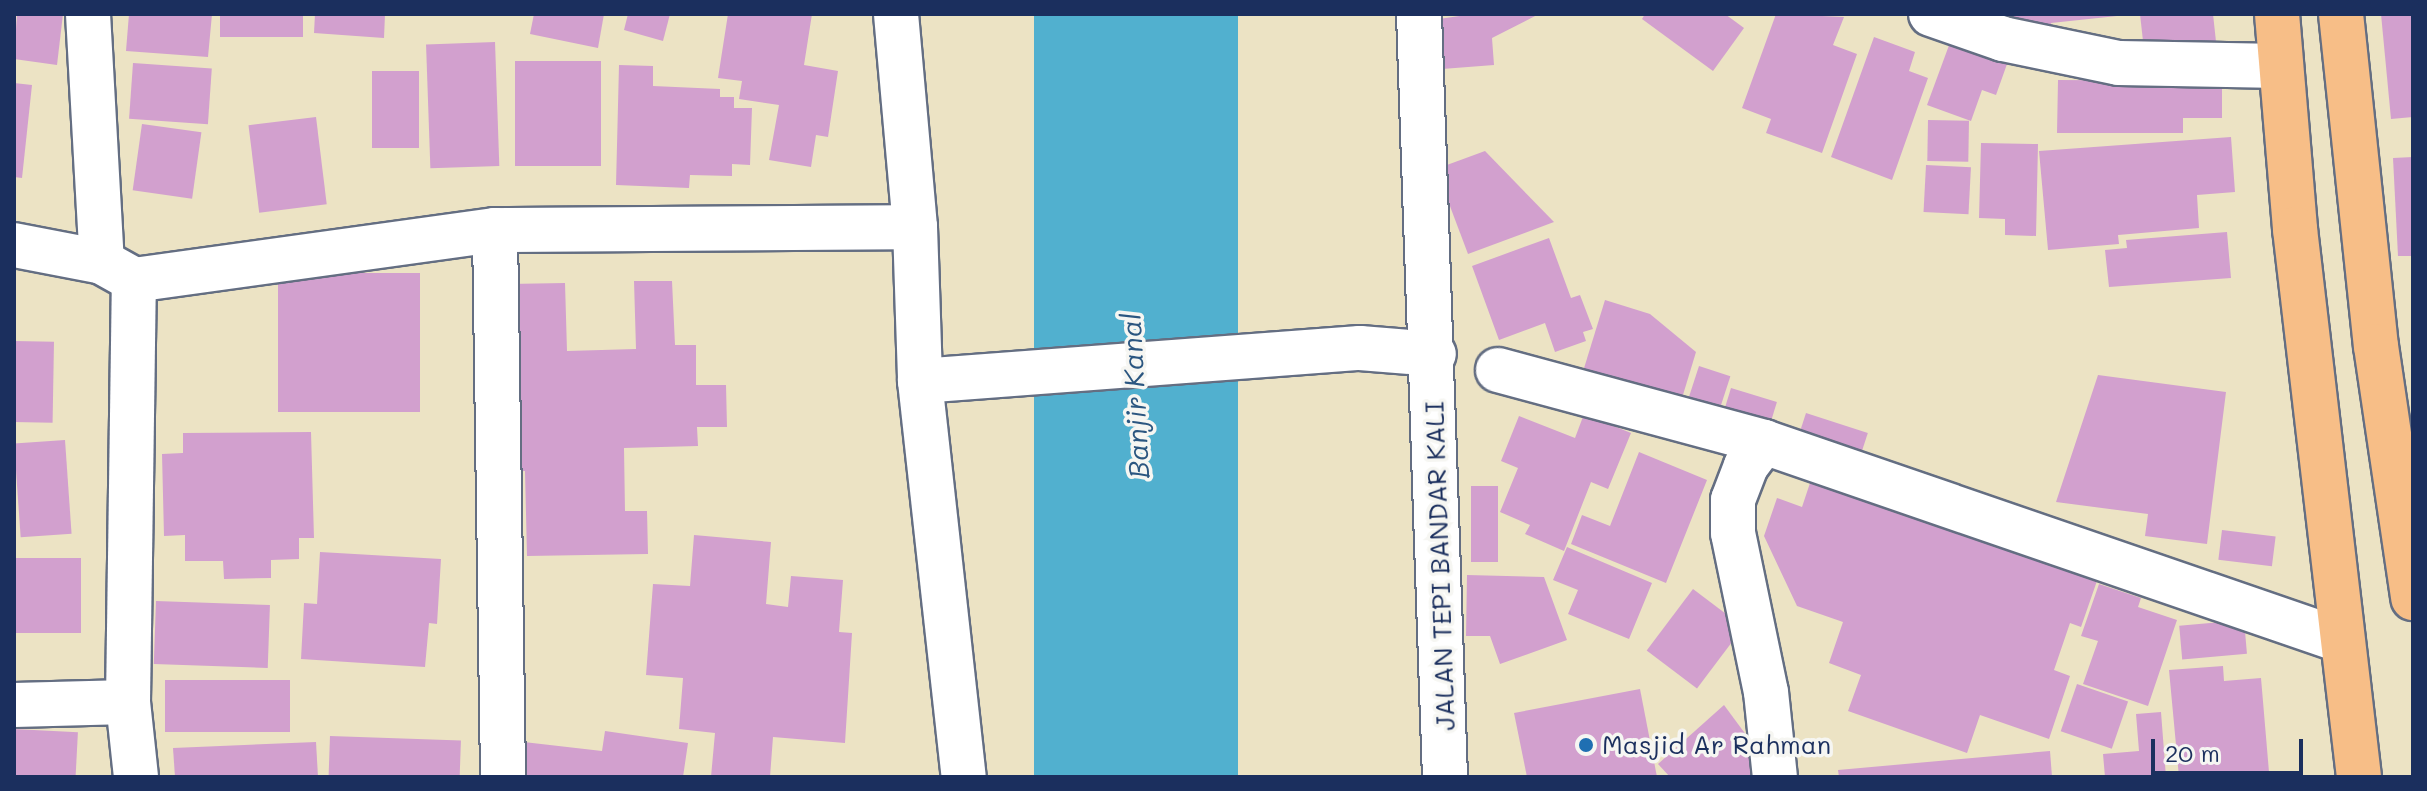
<!DOCTYPE html>
<style>
body{margin:0}
#map{position:relative;width:2427px;height:791px;overflow:hidden;background:#ece3c4;font-family:Mali,sans-serif}
div>[style]{position:absolute}
[style*='--x']{left:calc(var(--x)*1px);top:calc(var(--y)*1px);width:calc(var(--w)*1px);rotate:calc(var(--a)*1deg)}
.water>*{inset:0;background:#51b0cf;transform-origin:0 0}
.building>*{inset:0;background:#d2a0ce;transform-origin:0 0}
.roads{filter:drop-shadow(2px 0 #646e82) drop-shadow(-2px 0 #646e82) drop-shadow(0 2px #646e82) drop-shadow(0 -2px #646e82)}
.minor>*{height:44px;margin:-22px;padding:0 22px;transform-origin:22px;border-radius:22px;background:#fff}
.major>*{height:44px;margin:-22px;padding:0 22px;transform-origin:22px;border-radius:22px;background:#f7be87}
.dots>*{width:22px;height:22px;translate:-50% -50%;box-sizing:border-box;border:4px solid #f6f6f2;border-radius:50%}
span{translate:-50% -50%;white-space:nowrap;text-align:center;line-height:1.15;-webkit-text-stroke:7px #f6f6f2;paint-order:stroke}
.street-label{font-size:26px;color:#1b2f5e}
.poi-label{font-size:26px;color:#1b2f5e}
.left{translate:0 -50%;text-align:left}
.water-label{font-size:28px;color:#2b5680;font-style:italic}
.frame{position:absolute;inset:0;border:16px solid #1b2f5e;pointer-events:none}
.scale{position:absolute;left:2151px;top:739px;width:152px;height:36px;box-sizing:border-box;border:4px solid #1b2f5e;border-top:0;padding-left:10px;font-size:24px;line-height:28px;white-space:nowrap;color:#1b2f5e;-webkit-text-stroke:6px #f6f6f2;paint-order:stroke}
</style>
<div id="map">
<div class="water">
<i style="left:1034px;top:14px;width:204px;height:764px"></i>
</div>
<div class="building">
<i style="clip-path:polygon(17px 14px,63px 14px,57px 65px,14px 59px)"></i>
<i style="clip-path:polygon(129px 14px,212px 14px,208px 57px,126px 51px)"></i>
<i style="left:220px;top:14px;width:83px;height:23px"></i>
<i style="clip-path:polygon(315px 14px,385px 14px,384px 38px,314px 33px)"></i>
<i style="clip-path:polygon(534px 14px,604px 14px,598px 48px,530px 34px)"></i>
<i style="clip-path:polygon(628px 14px,670px 14px,663px 41px,624px 30px)"></i>
<i style="clip-path:polygon(728px 14px,812px 14px,804px 65px,838px 71px,828px 137px,816px 135px,811px 167px,769px 160px,779px 105px,739px 99px,742px 81px,718px 78px)"></i>
<i style="clip-path:polygon(1473px 14px,1539px 14px,1492px 38px,1494px 65px,1442px 69px,1439px 19px)"></i>
<i style="clip-path:polygon(1645px 14px,1725px 14px,1744px 28px,1713px 71px,1642px 19px)"></i>
<i style="clip-path:polygon(1776px 14px,1844px 17px,1833px 45px,1857px 54px,1822px 153px,1766px 133px,1771px 119px,1742px 108px)"></i>
<i style="clip-path:polygon(1945px 14px,2117px 14px,2117px 16px,2051px 23px,2052px 37px)"></i>
<i style="clip-path:polygon(2140px 14px,2213px 14px,2217px 51px,2145px 59px)"></i>
<i style="clip-path:polygon(2381px 14px,2413px 14px,2413px 117px,2391px 119px)"></i>
<i style="clip-path:polygon(1955px 29px,2012px 50px,1996px 95px,1982px 90px,1971px 121px,1927px 105px)"></i>
<i style="clip-path:polygon(1874px 37px,1915px 52px,1909px 71px,1928px 78px,1892px 180px,1831px 157px)"></i>
<i style="left:495px;top:42px;width:124px;height:69px;rotate:88deg"></i>
<i style="left:515px;top:61px;width:86px;height:105px"></i>
<i style="left:133px;top:63px;width:79px;height:56px;rotate:4deg"></i>
<i style="clip-path:polygon(619px 65px,653px 66px,653px 86px,720px 89px,720px 97px,734px 97px,734px 108px,752px 108px,750px 165px,732px 164px,732px 176px,690px 175px,689px 188px,616px 185px)"></i>
<i style="left:419px;top:71px;width:77px;height:47px;rotate:90deg"></i>
<i style="clip-path:polygon(2058px 80px,2222px 81px,2222px 118px,2183px 118px,2183px 133px,2057px 133px)"></i>
<i style="clip-path:polygon(14px 83px,32px 85px,22px 178px,14px 177px)"></i>
<i style="left:316px;top:117px;width:88px;height:68px;rotate:83deg"></i>
<i style="left:1928px;top:120px;width:41px;height:41px;rotate:1deg"></i>
<i style="left:142px;top:124px;width:60px;height:67px;rotate:8deg"></i>
<i style="clip-path:polygon(2231px 137px,2235px 192px,2197px 195px,2199px 228px,2118px 235px,2119px 244px,2048px 250px,2039px 151px)"></i>
<i style="clip-path:polygon(1981px 143px,2038px 144px,2036px 236px,2005px 235px,2005px 219px,1979px 218px)"></i>
<i style="clip-path:polygon(1485px 151px,1554px 222px,1468px 254px,1436px 169px)"></i>
<i style="clip-path:polygon(2413px 157px,2413px 256px,2398px 256px,2393px 158px)"></i>
<i style="left:1926px;top:165px;width:45px;height:47px;rotate:3deg"></i>
<i style="clip-path:polygon(2227px 232px,2231px 278px,2109px 287px,2105px 250px,2127px 248px,2126px 240px)"></i>
<i style="clip-path:polygon(1549px 238px,1571px 298px,1580px 295px,1593px 329px,1583px 332px,1586px 341px,1555px 352px,1545px 323px,1499px 340px,1472px 266px)"></i>
<i style="left:278px;top:273px;width:142px;height:139px"></i>
<i style="clip-path:polygon(634px 281px,672px 281px,675px 345px,696px 345px,696px 385px,726px 385px,727px 427px,697px 427px,698px 446px,624px 448px,625px 511px,647px 511px,648px 554px,527px 556px,525px 471px,505px 472px,500px 284px,565px 283px,567px 351px,636px 349px)"></i>
<i style="clip-path:polygon(1605px 300px,1650px 314px,1696px 352px,1679px 408px,1581px 378px)"></i>
<i style="left:14px;top:341px;width:40px;height:81px;rotate:1deg"></i>
<i style="left:1699px;top:366px;width:33px;height:41px;rotate:18deg"></i>
<i style="clip-path:polygon(2098px 375px,2226px 392px,2207px 544px,2145px 536px,2148px 514px,2056px 502px)"></i>
<i style="left:1731px;top:388px;width:48px;height:28px;rotate:17deg"></i>
<i style="left:1806px;top:413px;width:65px;height:21px;rotate:18deg"></i>
<i style="clip-path:polygon(1584px 414px,1631px 433px,1608px 489px,1591px 482px,1564px 551px,1525px 534px,1530px 525px,1500px 512px,1518px 468px,1501px 461px,1519px 416px,1575px 438px)"></i>
<i style="clip-path:polygon(311px 432px,314px 538px,299px 538px,299px 559px,271px 560px,271px 578px,224px 579px,223px 561px,185px 561px,185px 535px,164px 536px,162px 454px,183px 453px,183px 433px)"></i>
<i style="left:65px;top:440px;width:94px;height:51px;rotate:86deg"></i>
<i style="clip-path:polygon(1639px 452px,1707px 480px,1666px 583px,1571px 544px,1582px 515px,1610px 526px)"></i>
<i style="clip-path:polygon(1811px 480px,2098px 578px,2081px 627px,2070px 623px,2054px 670px,2070px 676px,2049px 739px,1980px 715px,1967px 753px,1848px 711px,1861px 675px,1829px 663px,1843px 622px,1797px 606px,1764px 536px,1777px 498px,1802px 507px)"></i>
<i style="left:1471px;top:486px;width:27px;height:76px"></i>
<i style="left:2222px;top:530px;width:54px;height:30px;rotate:7deg"></i>
<i style="clip-path:polygon(694px 535px,771px 542px,766px 604px,788px 607px,791px 576px,843px 580px,839px 632px,852px 633px,845px 743px,773px 737px,770px 777px,711px 777px,715px 733px,679px 729px,683px 678px,646px 675px,653px 584px,690px 586px)"></i>
<i style="clip-path:polygon(1567px 547px,1652px 583px,1629px 639px,1568px 614px,1578px 590px,1553px 580px)"></i>
<i style="clip-path:polygon(320px 552px,441px 559px,437px 624px,429px 623px,425px 667px,301px 659px,304px 603px,317px 604px)"></i>
<i style="left:14px;top:558px;width:67px;height:75px"></i>
<i style="clip-path:polygon(1467px 575px,1544px 577px,1567px 640px,1500px 664px,1490px 636px,1466px 636px)"></i>
<i style="clip-path:polygon(2099px 584px,2141px 598px,2138px 607px,2177px 620px,2148px 706px,2083px 684px,2098px 641px,2081px 636px)"></i>
<i style="left:1693px;top:589px;width:63px;height:77px;rotate:37deg"></i>
<i style="left:156px;top:601px;width:114px;height:63px;rotate:2deg"></i>
<i style="left:2244px;top:620px;width:34px;height:65px;rotate:85deg"></i>
<i style="clip-path:polygon(2223px 666px,2224px 681px,2261px 678px,2269px 772px,2179px 777px,2169px 670px)"></i>
<i style="left:165px;top:680px;width:125px;height:52px"></i>
<i style="left:2077px;top:684px;width:54px;height:50px;rotate:19deg"></i>
<i style="clip-path:polygon(1640px 689px,1657px 777px,1527px 777px,1514px 713px)"></i>
<i style="clip-path:polygon(1724px 705px,1769px 766px,1757px 777px,1670px 777px,1658px 764px)"></i>
<i style="clip-path:polygon(2161px 712px,2166px 777px,2105px 777px,2103px 754px,2139px 751px,2136px 714px)"></i>
<i style="left:14px;top:729px;width:64px;height:48px;rotate:3deg"></i>
<i style="clip-path:polygon(605px 731px,688px 743px,683px 777px,515px 777px,515px 741px,602px 751px)"></i>
<i style="left:330px;top:736px;width:131px;height:41px;rotate:2deg"></i>
<i style="clip-path:polygon(316px 742px,318px 777px,175px 777px,173px 748px)"></i>
<i style="clip-path:polygon(2050px 751px,2052px 777px,1839px 777px,1838px 770px)"></i>
</div>
<div class="roads">
<div class="minor">
<i style="--x:88;--y:14;--w:248;--a:86.8"></i>
<i style="--x:102;--y:262;--w:37;--a:29"></i>
<i style="--x:134;--y:280;--w:364;--a:-7.9"></i>
<i style="--x:495;--y:230;--w:420;--a:-0.4"></i>
<i style="--x:896;--y:14;--w:214;--a:84.9"></i>
<i style="--x:915;--y:227;--w:154;--a:88.1"></i>
<i style="--x:920;--y:381;--w:398;--a:83.7"></i>
<i style="--x:1419;--y:14;--w:763;--a:88.05"></i>
<i style="--x:1931;--y:14;--w:76;--a:19.1"></i>
<i style="--x:2003;--y:39;--w:118;--a:11.7"></i>
<i style="--x:2119;--y:63;--w:162;--a:1.1"></i>
<i style="--x:495;--y:230;--w:547;--a:89.16"></i>
<i style="--x:14;--y:245;--w:90;--a:10.9"></i>
<i style="--x:1498;--y:370;--w:276;--a:15.1"></i>
<i style="--x:1764;--y:442;--w:609;--a:18.97"></i>
<i style="--x:920;--y:381;--w:441;--a:-4.3"></i>
<i style="--x:1360;--y:348;--w:74;--a:4.6"></i>
<i style="--x:1764;--y:442;--w:30;--a:127"></i>
<i style="--x:1746;--y:466;--w:36;--a:111"></i>
<i style="--x:1733;--y:500;--w:33;--a:90"></i>
<i style="--x:1733;--y:533;--w:162;--a:78.3"></i>
<i style="--x:1766;--y:692;--w:85;--a:84"></i>
<i style="--x:128;--y:702;--w:422;--a:-89.2"></i>
<i style="--x:14;--y:705;--w:114;--a:-1.5"></i>
<i style="--x:128;--y:702;--w:75;--a:83.9"></i>
</div>
<div class="major">
<i style="--x:2277;--y:14;--w:216;--a:85.2"></i>
<i style="--x:2295;--y:229;--w:552;--a:83.34"></i>
<i style="--x:2341;--y:14;--w:334;--a:84"></i>
<i style="--x:2376;--y:346;--w:255;--a:81.6"></i>
</div>
</div>
<div class="dots">
<i style="left:1586px;top:745px;background:#1f6fb2"></i>
</div>
<div class="street-label">
<span style="left:1440px;top:566px;rotate:-92deg">JALAN TEPI BANDAR KALI</span>
</div>
<div class="poi-label">
<span class="left" style="left:1602px;top:745px">Masjid Ar Rahman</span>
</div>
<div class="water-label">
<span style="left:1134px;top:396px;rotate:-93deg">Banjir Kanal</span>
</div>
<div class="frame"></div>
<div class="scale">20 m</div>
</div>
